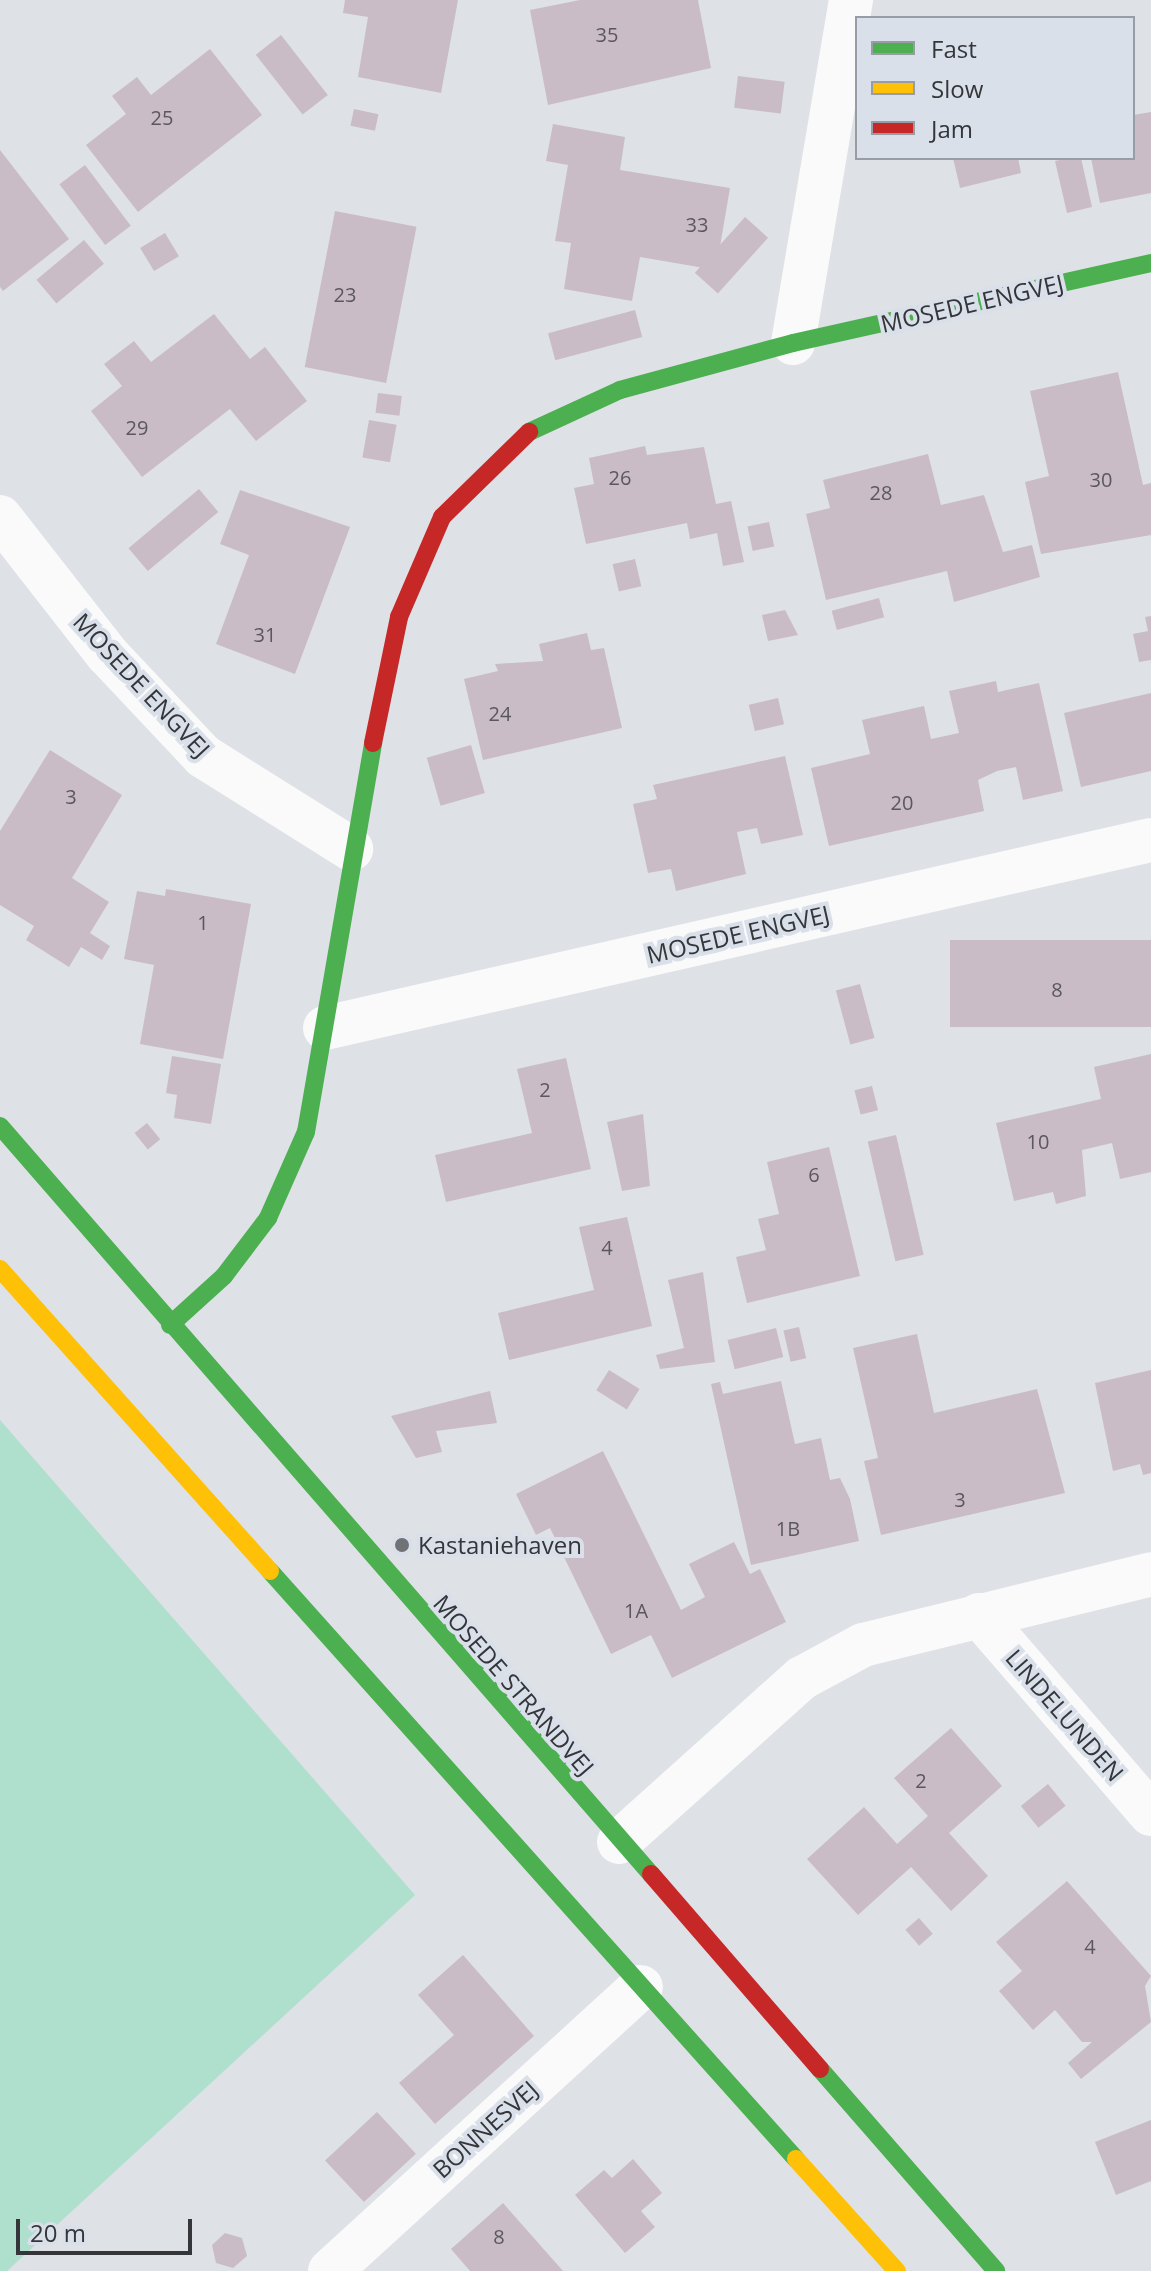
<!DOCTYPE html>
<style>
body{margin:0}
#map{position:relative;width:1151px;height:2271px;overflow:hidden;background:#dee1e6;font-family:"Open Sans",sans-serif}
div>[style]{position:absolute}
[style*='--x']{left:calc(var(--x)*1px);top:calc(var(--y)*1px);width:calc(var(--w)*1px);rotate:calc(var(--a)*1deg)}
.green>*{inset:0;background:#afdfcd}
.building>*{inset:0;background:#cabcc6;transform-origin:0 0}
.street>*{height:44px;margin:-22px;padding:0 22px;transform-origin:22px;border-radius:22px;background:#fafafb}
.fast>*{height:18px;margin:-9px;padding:0 9px;transform-origin:9px;border-radius:9px;background:#4caf50}
.slow>*{height:18px;margin:-9px;padding:0 9px;transform-origin:9px;border-radius:9px;background:#ffc107}
.jam>*{height:18px;margin:-9px;padding:0 9px;transform-origin:9px;border-radius:9px;background:#c62828}
.dots>*{width:22px;height:22px;translate:-50% -50%;box-sizing:border-box;border:4px solid #dae0ea;border-radius:50%}
span{translate:-50% -50%;white-space:nowrap;text-align:center;line-height:1.15;-webkit-text-stroke:8px #dae0ea;paint-order:stroke}
.number-label{font-size:20px;color:#5a585d}
.number-label span{-webkit-text-stroke-width:0}
.street-label{font-size:24px;color:#34363a}
.poi-label{font-size:24px;color:#34363a}
.left{translate:0 -50%;text-align:left}
.legend{position:absolute;left:855px;top:16px;width:280px;height:144px;box-sizing:border-box;background:#dae0ea;border:2px solid #989ca4;margin:0;padding:10px 14px;list-style:none;font-size:24px;color:#34363a}
.legend li{display:flex;align-items:center;gap:16px;height:40px}
.legend b{width:40px;border:2px solid #989ca4}
.scale{position:absolute;left:16px;top:2219px;width:176px;height:36px;box-sizing:border-box;border:4px solid #34363a;border-top:0;padding-left:10px;font-size:24px;line-height:28px;white-space:nowrap;color:#34363a;-webkit-text-stroke:6px #dae0ea;paint-order:stroke}
</style>
<div id="map">
<div class="green">
<i style="clip-path:polygon(0 1420px,415px 1895px,7px 2271px,0 2271px)"></i>
</div>
<div class="building">
<i style="clip-path:polygon(345px 0,458px 0,441px 93px,358px 77px,368px 17px,343px 13px)"></i>
<i style="clip-path:polygon(580px 0,698px 0,711px 68px,548px 105px,530px 10px)"></i>
<i style="left:281px;top:35px;width:76px;height:32px;rotate:52deg"></i>
<i style="clip-path:polygon(210px 49px,262px 115px,138px 212px,86px 145px,126px 114px,112px 96px,137px 77px,151px 95px)"></i>
<i style="left:738px;top:76px;width:47px;height:32px;rotate:7deg"></i>
<i style="left:354px;top:109px;width:25px;height:17px;rotate:12deg"></i>
<i style="clip-path:polygon(1151px 112px,1151px 193px,1100px 203px,1091px 158px,1133px 158px,1133px 115px)"></i>
<i style="clip-path:polygon(553px 124px,625px 137px,620px 170px,730px 188px,716px 270px,640px 257px,632px 301px,564px 289px,571px 243px,555px 241px,568px 165px,546px 161px)"></i>
<i style="clip-path:polygon(0 150px,69px 239px,3px 291px,0 287px)"></i>
<i style="clip-path:polygon(953px 158px,1018px 158px,1021px 173px,960px 188px)"></i>
<i style="clip-path:polygon(1070px 158px,1081px 158px,1092px 207px,1067px 213px,1055px 161px)"></i>
<i style="left:85px;top:165px;width:76px;height:32px;rotate:53deg"></i>
<i style="left:335px;top:211px;width:83px;height:159px;rotate:11deg"></i>
<i style="left:745px;top:217px;width:31px;height:75px;rotate:42deg"></i>
<i style="left:165px;top:233px;width:27px;height:29px;rotate:59deg"></i>
<i style="left:84px;top:240px;width:31px;height:62px;rotate:50deg"></i>
<i style="left:635px;top:310px;width:28px;height:90px;rotate:75deg"></i>
<i style="clip-path:polygon(214px 314px,250px 359px,265px 347px,307px 401px,256px 441px,230px 409px,142px 477px,91px 411px,122px 386px,104px 364px,134px 341px,151px 362px)"></i>
<i style="clip-path:polygon(1118px 372px,1143px 485px,1151px 483px,1151px 535px,1041px 554px,1025px 482px,1049px 476px,1030px 391px)"></i>
<i style="left:378px;top:393px;width:24px;height:20px;rotate:7deg"></i>
<i style="left:369px;top:420px;width:28px;height:38px;rotate:10deg"></i>
<i style="clip-path:polygon(645px 446px,647px 455px,704px 447px,716px 504px,731px 501px,744px 562px,723px 566px,717px 533px,690px 539px,687px 523px,586px 544px,574px 488px,594px 484px,589px 458px)"></i>
<i style="clip-path:polygon(928px 454px,941px 505px,984px 495px,1003px 552px,1032px 545px,1040px 577px,954px 602px,947px 571px,826px 600px,806px 514px,830px 508px,823px 480px)"></i>
<i style="left:199px;top:489px;width:30px;height:92px;rotate:50deg"></i>
<i style="clip-path:polygon(240px 490px,350px 527px,295px 674px,216px 644px,249px 555px,220px 544px)"></i>
<i style="left:769px;top:522px;width:25px;height:22px;rotate:78deg"></i>
<i style="left:635px;top:559px;width:28px;height:23px;rotate:77deg"></i>
<i style="left:879px;top:598px;width:20px;height:49px;rotate:75deg"></i>
<i style="clip-path:polygon(785px 610px,798px 635px,768px 641px,762px 615px)"></i>
<i style="clip-path:polygon(1151px 616px,1151px 660px,1139px 662px,1133px 634px,1148px 631px,1145px 617px)"></i>
<i style="clip-path:polygon(587px 633px,591px 650px,604px 648px,622px 728px,483px 760px,464px 679px,498px 671px,495px 664px,543px 661px,539px 644px)"></i>
<i style="clip-path:polygon(996px 681px,998px 692px,1039px 683px,1063px 791px,1023px 800px,1016px 767px,997px 771px,978px 780px,984px 811px,829px 846px,811px 768px,870px 754px,862px 720px,924px 706px,931px 739px,959px 733px,949px 691px)"></i>
<i style="clip-path:polygon(1151px 693px,1151px 771px,1081px 787px,1064px 713px)"></i>
<i style="left:778px;top:698px;width:27px;height:30px;rotate:77deg"></i>
<i style="left:471px;top:745px;width:50px;height:46px;rotate:74deg"></i>
<i style="clip-path:polygon(50px 750px,122px 795px,72px 878px,109px 902px,90px 933px,110px 946px,102px 960px,81px 947px,69px 967px,26px 940px,34px 926px,0 905px,0 831px)"></i>
<i style="clip-path:polygon(785px 756px,803px 835px,761px 844px,757px 828px,737px 832px,746px 874px,676px 891px,671px 869px,648px 873px,633px 804px,657px 799px,653px 785px)"></i>
<i style="clip-path:polygon(166px 889px,251px 904px,223px 1059px,140px 1044px,154px 965px,124px 959px,137px 891px,165px 896px)"></i>
<i style="left:1151px;top:940px;width:87px;height:201px;rotate:90deg"></i>
<i style="left:860px;top:984px;width:56px;height:25px;rotate:75deg"></i>
<i style="clip-path:polygon(1151px 1054px,1151px 1172px,1120px 1179px,1112px 1143px,1082px 1150px,1086px 1196px,1056px 1204px,1053px 1192px,1014px 1201px,996px 1123px,1101px 1099px,1094px 1067px)"></i>
<i style="clip-path:polygon(172px 1056px,221px 1064px,211px 1124px,174px 1118px,177px 1095px,166px 1093px)"></i>
<i style="clip-path:polygon(566px 1058px,591px 1169px,446px 1202px,435px 1155px,532px 1133px,517px 1069px)"></i>
<i style="left:872px;top:1086px;width:25px;height:18px;rotate:76deg"></i>
<i style="clip-path:polygon(643px 1114px,650px 1186px,622px 1191px,607px 1122px)"></i>
<i style="left:147px;top:1123px;width:21px;height:16px;rotate:51deg"></i>
<i style="left:896px;top:1135px;width:123px;height:29px;rotate:77deg"></i>
<i style="clip-path:polygon(829px 1147px,860px 1276px,747px 1303px,736px 1257px,766px 1250px,758px 1219px,779px 1214px,767px 1162px)"></i>
<i style="clip-path:polygon(627px 1217px,652px 1326px,509px 1360px,498px 1313px,594px 1290px,579px 1227px)"></i>
<i style="clip-path:polygon(703px 1272px,715px 1362px,660px 1369px,656px 1355px,684px 1348px,668px 1280px)"></i>
<i style="left:799px;top:1327px;width:32px;height:16px;rotate:77deg"></i>
<i style="left:776px;top:1328px;width:30px;height:50px;rotate:76deg"></i>
<i style="clip-path:polygon(917px 1334px,934px 1413px,1037px 1389px,1065px 1493px,881px 1535px,864px 1461px,878px 1458px,853px 1348px)"></i>
<i style="left:609px;top:1370px;width:36px;height:24px;rotate:32deg"></i>
<i style="clip-path:polygon(1151px 1370px,1151px 1473px,1143px 1475px,1140px 1464px,1113px 1471px,1095px 1383px)"></i>
<i style="clip-path:polygon(781px 1381px,795px 1444px,821px 1438px,830px 1480px,840px 1478px,850px 1499px,859px 1541px,751px 1565px,711px 1384px,720px 1382px,723px 1394px)"></i>
<i style="clip-path:polygon(490px 1391px,497px 1423px,436px 1431px,442px 1452px,416px 1458px,391px 1416px)"></i>
<i style="clip-path:polygon(603px 1451px,681px 1610px,705px 1597px,689px 1564px,734px 1542px,750px 1574px,760px 1569px,786px 1622px,672px 1678px,651px 1635px,611px 1654px,550px 1528px,536px 1535px,516px 1494px)"></i>
<i style="clip-path:polygon(951px 1728px,1002px 1786px,949px 1833px,988px 1876px,951px 1911px,911px 1867px,858px 1915px,807px 1859px,864px 1807px,897px 1844px,928px 1816px,894px 1778px)"></i>
<i style="left:1048px;top:1784px;width:28px;height:35px;rotate:51deg"></i>
<i style="clip-path:polygon(1067px 1881px,1151px 1976px,1145px 1986px,1151px 2022px,1081px 2079px,1068px 2063px,1092px 2042px,1082px 2042px,1055px 2010px,1033px 2030px,999px 1991px,1022px 1971px,996px 1942px)"></i>
<i style="left:919px;top:1918px;width:21px;height:18px;rotate:49deg"></i>
<i style="clip-path:polygon(463px 1955px,534px 2036px,435px 2124px,399px 2083px,454px 2035px,418px 1995px)"></i>
<i style="left:377px;top:2112px;width:57px;height:71px;rotate:47deg"></i>
<i style="clip-path:polygon(1151px 2120px,1151px 2181px,1116px 2195px,1095px 2142px)"></i>
<i style="clip-path:polygon(633px 2159px,662px 2193px,641px 2211px,655px 2227px,625px 2253px,575px 2195px,604px 2170px,612px 2178px)"></i>
<i style="clip-path:polygon(503px 2203px,563px 2271px,470px 2271px,451px 2249px)"></i>
<i style="clip-path:polygon(225px 2233px,242px 2238px,247px 2256px,233px 2268px,216px 2263px,212px 2245px)"></i>
</div>
<div class="street">
<i style="--x:793;--y:343;--w:348;--a:-80.4"></i>
<i style="--x:0;--y:517;--w:174;--a:52"></i>
<i style="--x:107;--y:654;--w:140;--a:46.7"></i>
<i style="--x:203;--y:756;--w:175;--a:32.1"></i>
<i style="--x:325;--y:1028;--w:847;--a:-12.82"></i>
<i style="--x:979;--y:1615;--w:263;--a:49.2"></i>
<i style="--x:619;--y:1842;--w:246;--a:-41.9"></i>
<i style="--x:802;--y:1678;--w:69;--a:-28.4"></i>
<i style="--x:863;--y:1645;--w:297;--a:-13.8"></i>
<i style="--x:330;--y:2271;--w:421;--a:-42.4"></i>
</div>
<div class="fast">
<i style="--x:529;--y:432;--w:100;--a:-24.8"></i>
<i style="--x:620;--y:390;--w:179;--a:-15.2"></i>
<i style="--x:793;--y:343;--w:367;--a:-12.6"></i>
<i style="--x:0;--y:1126;--w:992;--a:48.97"></i>
<i style="--x:170;--y:1325;--w:73;--a:-42.2"></i>
<i style="--x:224;--y:1276;--w:73;--a:-52.8"></i>
<i style="--x:268;--y:1218;--w:94;--a:-66.2"></i>
<i style="--x:306;--y:1132;--w:395;--a:-80.2"></i>
<i style="--x:270;--y:1571;--w:789;--a:48.19"></i>
<i style="--x:820;--y:2069;--w:268;--a:48.9"></i>
</div>
<div class="slow">
<i style="--x:0;--y:1269;--w:405;--a:48.2"></i>
<i style="--x:796;--y:2159;--w:151;--a:48"></i>
</div>
<div class="jam">
<i style="--x:373;--y:743;--w:129;--a:-78.3"></i>
<i style="--x:399;--y:617;--w:109;--a:-66.7"></i>
<i style="--x:442;--y:517;--w:122;--a:-44.3"></i>
<i style="--x:651;--y:1874;--w:258;--a:49.1"></i>
</div>
<div class="dots">
<i style="left:402px;top:1545px;background:#707276"></i>
</div>
<div class="number-label">
<span style="left:607px;top:34px">35</span>
<span style="left:162px;top:117px">25</span>
<span style="left:697px;top:224px">33</span>
<span style="left:345px;top:294px">23</span>
<span style="left:137px;top:427px">29</span>
<span style="left:620px;top:477px">26</span>
<span style="left:1101px;top:479px">30</span>
<span style="left:881px;top:492px">28</span>
<span style="left:265px;top:634px">31</span>
<span style="left:500px;top:713px">24</span>
<span style="left:71px;top:796px">3</span>
<span style="left:902px;top:802px">20</span>
<span style="left:203px;top:922px">1</span>
<span style="left:1057px;top:989px">8</span>
<span style="left:545px;top:1089px">2</span>
<span style="left:1038px;top:1141px">10</span>
<span style="left:814px;top:1174px">6</span>
<span style="left:607px;top:1247px">4</span>
<span style="left:960px;top:1499px">3</span>
<span style="left:788px;top:1528px">1B</span>
<span style="left:636px;top:1610px">1A</span>
<span style="left:921px;top:1780px">2</span>
<span style="left:1090px;top:1946px">4</span>
<span style="left:499px;top:2236px">8</span>
</div>
<div class="street-label">
<span style="left:972px;top:303px;rotate:-13deg">MOSEDE ENGVEJ</span>
<span style="left:142px;top:685px;rotate:47deg">MOSEDE ENGVEJ</span>
<span style="left:738px;top:934px;rotate:-13deg">MOSEDE ENGVEJ</span>
<span style="left:514px;top:1685px;rotate:49deg">MOSEDE STRANDVEJ</span>
<span style="left:1065px;top:1715px;rotate:49deg">LINDELUNDEN</span>
<span style="left:485px;top:2129px;rotate:-42deg">BONNESVEJ</span>
</div>
<div class="poi-label">
<span class="left" style="left:418px;top:1545px">Kastaniehaven</span>
</div>
<ul class="legend">
<li><b style="height:10px;background:#4caf50"></b>Fast</li>
<li><b style="height:10px;background:#ffc107"></b>Slow</li>
<li><b style="height:10px;background:#c62828"></b>Jam</li>
</ul>
<div class="scale">20 m</div>
</div>
